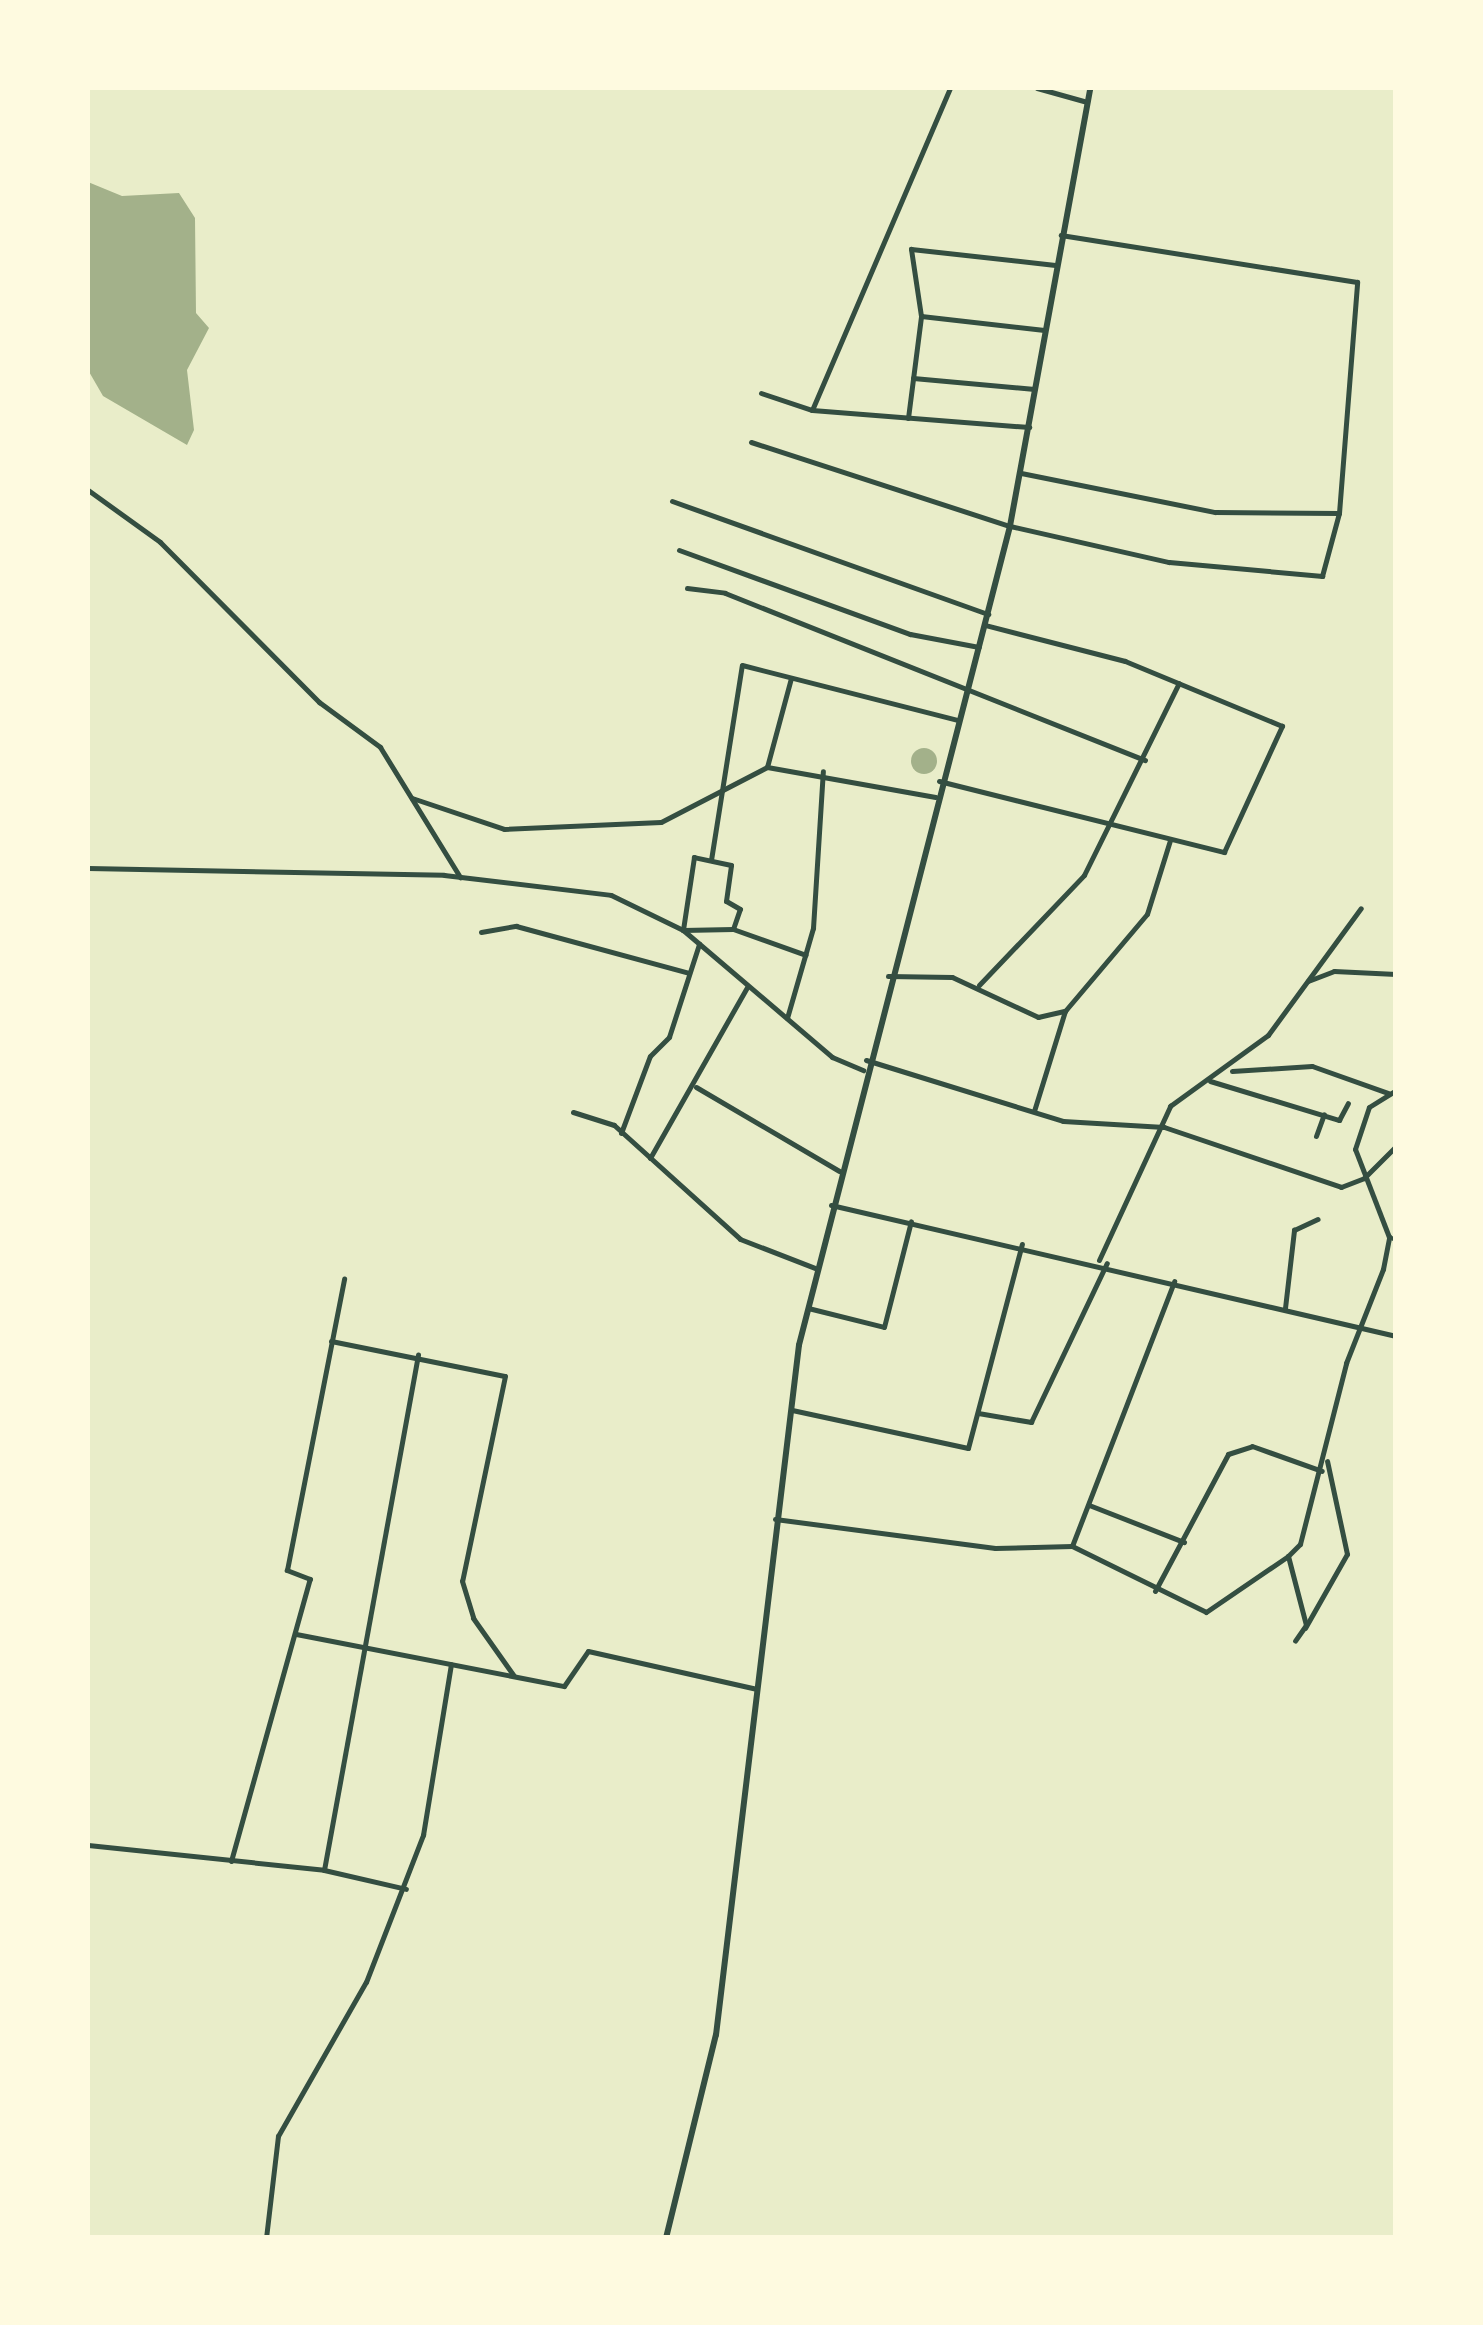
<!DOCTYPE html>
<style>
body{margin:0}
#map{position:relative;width:1483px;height:2325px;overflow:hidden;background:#e9edc9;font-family:"DM Sans",sans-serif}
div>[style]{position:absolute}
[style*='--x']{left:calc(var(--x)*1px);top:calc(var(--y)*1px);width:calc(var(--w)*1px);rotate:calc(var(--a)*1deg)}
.water>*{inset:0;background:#a3b18a}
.round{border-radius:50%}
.minor>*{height:5px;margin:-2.5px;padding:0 2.5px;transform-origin:2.5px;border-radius:2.5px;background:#344e41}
.secondary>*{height:6px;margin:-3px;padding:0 3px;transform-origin:3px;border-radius:3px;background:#344e41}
span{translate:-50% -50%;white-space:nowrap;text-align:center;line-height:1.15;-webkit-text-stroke:8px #fefae0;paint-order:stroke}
.frame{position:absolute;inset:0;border:90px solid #fefae0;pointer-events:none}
</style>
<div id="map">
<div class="water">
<i style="clip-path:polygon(88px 182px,122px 196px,179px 193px,195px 218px,196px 313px,209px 328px,187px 370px,194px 430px,187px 445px,103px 396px,88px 370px)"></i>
<i class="round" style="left:911px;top:748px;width:26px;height:26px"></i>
</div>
<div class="minor">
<i style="--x:1037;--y:88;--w:52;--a:15.6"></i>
<i style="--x:921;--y:316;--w:124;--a:6.5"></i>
<i style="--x:913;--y:378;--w:122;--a:5.2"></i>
<i style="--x:761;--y:393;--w:54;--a:18.4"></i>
<i style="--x:812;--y:410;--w:218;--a:4.5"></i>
<i style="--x:812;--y:410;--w:350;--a:-66.8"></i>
<i style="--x:908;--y:418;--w:103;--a:-82.7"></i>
<i style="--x:921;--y:316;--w:68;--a:-98.5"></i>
<i style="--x:911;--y:249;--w:145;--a:6.3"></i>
<i style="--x:751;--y:442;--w:272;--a:18"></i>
<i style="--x:1010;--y:526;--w:163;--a:12.8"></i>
<i style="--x:1169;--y:562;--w:154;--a:5.2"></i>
<i style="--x:1322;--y:576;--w:65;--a:-74.9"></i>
<i style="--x:1339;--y:513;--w:232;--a:-85.5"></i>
<i style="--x:1357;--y:282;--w:300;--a:-171"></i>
<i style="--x:1021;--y:473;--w:198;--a:11.4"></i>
<i style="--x:1215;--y:512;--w:124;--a:0.5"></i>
<i style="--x:88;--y:490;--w:89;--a:35.8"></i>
<i style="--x:160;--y:542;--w:226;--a:45.2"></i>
<i style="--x:319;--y:702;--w:76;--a:36.4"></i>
<i style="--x:380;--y:747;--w:153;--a:58.4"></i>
<i style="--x:672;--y:501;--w:336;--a:19.7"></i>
<i style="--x:679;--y:550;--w:246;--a:20"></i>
<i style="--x:910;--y:634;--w:70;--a:10.7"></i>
<i style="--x:687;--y:588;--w:38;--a:7"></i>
<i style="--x:725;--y:593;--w:452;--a:21.7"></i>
<i style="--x:767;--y:767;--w:92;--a:-74.9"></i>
<i style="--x:939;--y:781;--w:294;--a:14"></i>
<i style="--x:1224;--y:852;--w:139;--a:-65.3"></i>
<i style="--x:1282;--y:726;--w:170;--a:-157.5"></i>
<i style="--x:1125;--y:661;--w:145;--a:-165.6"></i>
<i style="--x:412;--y:798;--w:97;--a:18.6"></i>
<i style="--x:504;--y:829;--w:157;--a:-2.6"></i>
<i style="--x:661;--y:822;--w:119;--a:-27.4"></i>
<i style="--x:767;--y:767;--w:171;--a:10.1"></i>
<i style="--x:711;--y:860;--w:197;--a:-81"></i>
<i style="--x:742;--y:665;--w:222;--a:14.3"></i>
<i style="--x:88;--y:868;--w:356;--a:1.1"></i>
<i style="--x:444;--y:875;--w:168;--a:6.8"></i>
<i style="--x:611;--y:895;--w:80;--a:25.9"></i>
<i style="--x:683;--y:930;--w:196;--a:40.4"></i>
<i style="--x:832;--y:1057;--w:34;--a:23"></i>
<i style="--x:733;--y:929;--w:21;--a:-71"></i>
<i style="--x:740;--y:909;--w:16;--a:-150"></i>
<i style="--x:726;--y:901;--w:36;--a:-82"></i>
<i style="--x:731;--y:865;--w:38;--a:-168"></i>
<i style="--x:694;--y:857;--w:74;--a:98.6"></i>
<i style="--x:683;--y:930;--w:50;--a:-1.1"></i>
<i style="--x:733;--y:929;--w:77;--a:19.6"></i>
<i style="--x:481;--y:932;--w:36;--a:-10"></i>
<i style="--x:516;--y:926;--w:179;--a:15.2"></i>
<i style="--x:888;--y:976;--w:64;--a:0.9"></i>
<i style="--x:952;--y:977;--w:95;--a:24.9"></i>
<i style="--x:1038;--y:1017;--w:28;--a:-13"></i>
<i style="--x:1065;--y:1011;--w:127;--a:-49.8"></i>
<i style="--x:1147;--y:914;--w:77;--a:-72.7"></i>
<i style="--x:1308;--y:981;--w:28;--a:-21"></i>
<i style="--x:1334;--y:971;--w:62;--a:2.8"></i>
<i style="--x:979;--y:985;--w:152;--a:-46.3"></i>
<i style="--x:1084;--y:875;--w:214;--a:-63.7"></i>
<i style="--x:787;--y:1018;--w:94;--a:-73.9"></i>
<i style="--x:813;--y:928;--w:157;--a:-86.4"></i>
<i style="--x:866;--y:1060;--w:206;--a:17.2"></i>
<i style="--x:1063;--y:1121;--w:101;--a:3.4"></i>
<i style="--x:1164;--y:1127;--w:187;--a:18.7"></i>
<i style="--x:1341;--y:1187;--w:25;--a:-21"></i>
<i style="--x:1364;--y:1178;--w:45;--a:-45"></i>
<i style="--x:1232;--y:1071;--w:80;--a:-3.6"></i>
<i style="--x:1312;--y:1066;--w:81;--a:19.6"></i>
<i style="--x:1210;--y:1081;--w:135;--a:16.8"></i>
<i style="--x:1339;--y:1120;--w:19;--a:-62"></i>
<i style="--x:696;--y:1087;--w:166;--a:30.4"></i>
<i style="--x:1034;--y:1111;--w:105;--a:-72.8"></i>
<i style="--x:573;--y:1112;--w:43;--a:17.6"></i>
<i style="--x:614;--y:1125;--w:170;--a:42.1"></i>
<i style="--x:740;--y:1239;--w:80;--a:21.1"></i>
<i style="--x:621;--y:1133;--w:82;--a:-69.4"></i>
<i style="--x:650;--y:1056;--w:27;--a:-45"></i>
<i style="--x:669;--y:1037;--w:98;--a:-72.1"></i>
<i style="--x:1316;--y:1136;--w:23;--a:-70"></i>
<i style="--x:650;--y:1158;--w:197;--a:-60.4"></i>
<i style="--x:831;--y:1205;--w:580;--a:13.05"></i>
<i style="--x:1393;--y:1238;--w:3;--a:0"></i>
<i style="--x:1099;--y:1260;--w:170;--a:-65.2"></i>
<i style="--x:1170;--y:1106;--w:121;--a:-35.9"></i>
<i style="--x:1268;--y:1035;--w:157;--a:-53.8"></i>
<i style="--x:808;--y:1308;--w:78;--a:14"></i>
<i style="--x:884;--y:1327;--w:109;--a:-75.7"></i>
<i style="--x:1285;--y:1308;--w:79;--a:-83.4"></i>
<i style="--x:1294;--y:1230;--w:26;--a:-25"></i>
<i style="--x:331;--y:1341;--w:177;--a:11.4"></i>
<i style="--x:505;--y:1376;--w:209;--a:101.8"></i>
<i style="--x:462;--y:1581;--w:39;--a:73"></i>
<i style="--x:473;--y:1618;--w:71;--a:54.7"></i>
<i style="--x:792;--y:1410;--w:180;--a:12.2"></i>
<i style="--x:968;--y:1448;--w:211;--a:-75.2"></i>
<i style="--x:978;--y:1413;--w:54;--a:9.6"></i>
<i style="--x:1031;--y:1422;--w:176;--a:-64.5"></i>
<i style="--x:1089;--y:1505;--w:102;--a:21.3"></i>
<i style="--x:775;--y:1519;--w:222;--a:7.5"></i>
<i style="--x:995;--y:1548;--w:77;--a:-1.5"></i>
<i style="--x:1072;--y:1546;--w:149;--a:26.2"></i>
<i style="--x:1206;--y:1612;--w:99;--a:-34.3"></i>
<i style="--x:1288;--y:1556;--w:17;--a:-45"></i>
<i style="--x:1300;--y:1544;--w:187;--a:-75.7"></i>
<i style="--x:1346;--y:1363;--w:101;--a:-68.5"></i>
<i style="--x:1383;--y:1269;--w:33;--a:-79"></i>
<i style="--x:1389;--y:1237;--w:94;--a:-111.1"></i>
<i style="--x:1355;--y:1149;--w:44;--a:-71.6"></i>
<i style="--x:1369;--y:1107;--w:32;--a:-32"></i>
<i style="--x:1072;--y:1546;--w:284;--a:-68.9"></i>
<i style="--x:1288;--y:1556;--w:71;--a:75.4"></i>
<i style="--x:1306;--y:1625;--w:19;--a:125"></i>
<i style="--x:1155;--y:1591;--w:155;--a:-61.9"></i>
<i style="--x:1228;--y:1454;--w:25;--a:-18"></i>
<i style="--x:1252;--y:1446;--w:74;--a:19.7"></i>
<i style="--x:1305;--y:1628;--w:85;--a:-60.4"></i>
<i style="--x:1347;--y:1554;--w:95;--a:-102.1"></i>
<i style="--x:296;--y:1634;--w:273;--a:11"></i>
<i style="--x:564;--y:1686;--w:42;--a:-55.6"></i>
<i style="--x:588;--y:1651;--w:172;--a:12.7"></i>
<i style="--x:88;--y:1845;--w:237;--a:6"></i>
<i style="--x:324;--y:1870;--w:84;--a:13"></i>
<i style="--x:231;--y:1861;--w:293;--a:-74.4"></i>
<i style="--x:310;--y:1579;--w:25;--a:-159"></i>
<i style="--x:287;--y:1570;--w:297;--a:-78.9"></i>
<i style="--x:324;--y:1870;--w:524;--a:-79.66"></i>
<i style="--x:266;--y:2238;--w:103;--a:-83.3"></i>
<i style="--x:278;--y:2136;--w:177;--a:-60.3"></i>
<i style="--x:366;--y:1982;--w:158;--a:-68.8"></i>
<i style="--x:423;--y:1835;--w:173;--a:-80.7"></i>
</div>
<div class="secondary">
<i style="--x:666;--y:2238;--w:209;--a:-76.2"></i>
<i style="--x:716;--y:2035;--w:695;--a:-83.14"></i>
<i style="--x:799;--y:1345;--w:846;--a:-75.55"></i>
<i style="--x:1010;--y:526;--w:445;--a:-79.6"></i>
</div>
<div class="frame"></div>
</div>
